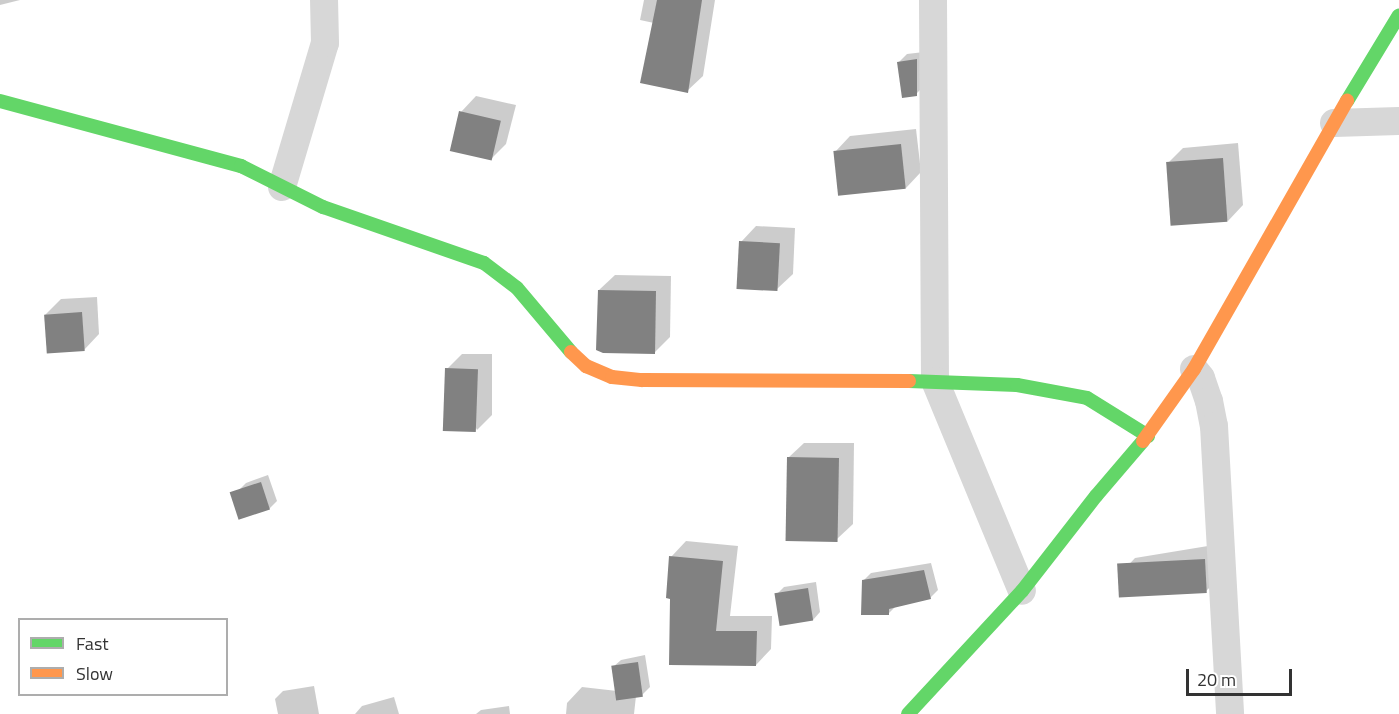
<!DOCTYPE html>
<style>
body{margin:0}
#map{position:relative;width:1399px;height:714px;overflow:hidden;background:#fff;font-family:"Titillium Web",sans-serif}
div>[style]{position:absolute}
[style*='--x']{left:calc(var(--x)*1px);top:calc(var(--y)*1px);width:calc(var(--w)*1px);rotate:calc(var(--a)*1deg)}
.shadow>*{inset:0;background:#0003}
.building>*{inset:0;background:#818181;transform-origin:0 0}
.street>*{height:28px;margin:-14px;padding:0 14px;transform-origin:14px;border-radius:14px;background:#d7d7d7}
.fast>*{height:14px;margin:-7px;padding:0 7px;transform-origin:7px;border-radius:7px;background:#63d668}
.slow>*{height:14px;margin:-7px;padding:0 7px;transform-origin:7px;border-radius:7px;background:#ff974d}
span{translate:-50% -50%;white-space:nowrap;text-align:center;line-height:1.15;-webkit-text-stroke:6px #fff;paint-order:stroke}
.legend{position:absolute;left:18px;top:618px;width:210px;height:78px;box-sizing:border-box;background:#fff;border:2px solid #adadad;margin:0;padding:8px 10px;list-style:none;font-size:18px;color:#333}
.legend li{display:flex;align-items:center;gap:12px;height:30px}
.legend b{width:30px;border:2px solid #adadad}
.scale{position:absolute;left:1186px;top:669px;width:106px;height:27px;box-sizing:border-box;border:3px solid #333;border-top:0;padding-left:8px;font-size:18px;line-height:21px;white-space:nowrap;color:#333;-webkit-text-stroke:4px #fff;paint-order:stroke}
</style>
<div id="map">
<div class="shadow">
<i style="clip-path:polygon(0 0,20px 0,0 5px)"></i>
<i style="clip-path:polygon(644px 0,715px 0,703px 76px,687px 91px,654px 23px,640px 20px)"></i>
<i style="clip-path:polygon(924px 52px,924px 86px,916px 94px,899px 62px,907px 54px)"></i>
<i style="clip-path:polygon(476px 96px,516px 105px,506px 144px,491px 159px,461px 112px)"></i>
<i style="clip-path:polygon(916px 129px,921px 172px,906px 188px,835px 152px,850px 136px)"></i>
<i style="clip-path:polygon(1238px 143px,1243px 205px,1228px 221px,1168px 163px,1183px 148px)"></i>
<i style="clip-path:polygon(756px 226px,795px 228px,793px 274px,777px 289px,741px 242px)"></i>
<i style="clip-path:polygon(615px 275px,671px 276px,670px 337px,655px 352px,599px 290px)"></i>
<i style="clip-path:polygon(97px 297px,99px 334px,84px 350px,45px 315px,61px 299px)"></i>
<i style="clip-path:polygon(462px 354px,492px 354px,492px 415px,477px 430px,447px 369px)"></i>
<i style="clip-path:polygon(804px 443px,854px 443px,853px 524px,837px 539px,788px 458px)"></i>
<i style="clip-path:polygon(268px 475px,277px 501px,269px 509px,238px 491px,246px 483px)"></i>
<i style="clip-path:polygon(686px 541px,738px 546px,730px 616px,772px 616px,771px 649px,756px 665px,670px 664px,671px 557px)"></i>
<i style="clip-path:polygon(1220px 544px,1222px 576px,1206px 591px,1120px 574px,1135px 558px)"></i>
<i style="clip-path:polygon(931px 563px,938px 590px,930px 598px,896px 606px,889px 613px,863px 581px,871px 573px)"></i>
<i style="clip-path:polygon(816px 582px,820px 612px,813px 620px,777px 594px,784px 587px)"></i>
<i style="clip-path:polygon(645px 655px,650px 687px,642px 695px,636px 696px,634px 714px,566px 714px,567px 703px,582px 687px,617px 691px,613px 667px,621px 660px)"></i>
<i style="clip-path:polygon(314px 686px,319px 714px,278px 714px,275px 699px,283px 691px)"></i>
<i style="clip-path:polygon(394px 697px,399px 714px,355px 714px,362px 706px)"></i>
<i style="clip-path:polygon(509px 706px,510px 714px,476px 714px,481px 710px)"></i>
</div>
<div class="building">
<i style="clip-path:polygon(657px 0,702px 0,688px 93px,640px 83px)"></i>
<i style="clip-path:polygon(917px 59px,917px 96px,902px 98px,897px 62px)"></i>
<i style="left:459px;top:111px;width:43px;height:41px;rotate:13deg"></i>
<i style="left:901px;top:144px;width:45px;height:68px;rotate:84deg"></i>
<i style="left:1223px;top:158px;width:64px;height:57px;rotate:86deg"></i>
<i style="left:739px;top:241px;width:41px;height:48px;rotate:3deg"></i>
<i style="clip-path:polygon(598px 290px,656px 291px,655px 354px,603px 353px,596px 350px)"></i>
<i style="left:82px;top:312px;width:39px;height:38px;rotate:86deg"></i>
<i style="left:445px;top:368px;width:33px;height:63px;rotate:2deg"></i>
<i style="left:787px;top:457px;width:52px;height:84px;rotate:1deg"></i>
<i style="left:261px;top:482px;width:29px;height:33px;rotate:72deg"></i>
<i style="clip-path:polygon(669px 556px,723px 561px,716px 631px,757px 631px,756px 666px,669px 665px,670px 599px,666px 598px)"></i>
<i style="left:1205px;top:559px;width:34px;height:88px;rotate:87deg"></i>
<i style="clip-path:polygon(924px 570px,931px 599px,889px 609px,889px 615px,861px 615px,862px 580px)"></i>
<i style="left:808px;top:588px;width:33px;height:34px;rotate:81deg"></i>
<i style="left:638px;top:662px;width:35px;height:27px;rotate:82deg"></i>
</div>
<div class="street">
<i style="--x:933;--y:0;--w:381;--a:89.7"></i>
<i style="--x:935;--y:381;--w:227;--a:67.5"></i>
<i style="--x:1334;--y:123;--w:65;--a:-1.8"></i>
<i style="--x:282;--y:187;--w:150;--a:-73.4"></i>
<i style="--x:325;--y:43;--w:43;--a:-91.3"></i>
<i style="--x:1194;--y:369;--w:11;--a:52"></i>
<i style="--x:1201;--y:378;--w:24;--a:71"></i>
<i style="--x:1209;--y:401;--w:25;--a:79"></i>
<i style="--x:1214;--y:426;--w:288;--a:86.8"></i>
</div>
<div class="fast">
<i style="--x:0;--y:101;--w:250;--a:15.1"></i>
<i style="--x:241;--y:166;--w:92;--a:26.6"></i>
<i style="--x:323;--y:207;--w:170;--a:19.2"></i>
<i style="--x:484;--y:263;--w:41;--a:37.1"></i>
<i style="--x:517;--y:288;--w:84;--a:49.8"></i>
<i style="--x:1347;--y:101;--w:100;--a:-58.8"></i>
<i style="--x:909;--y:381;--w:108;--a:2.1"></i>
<i style="--x:1017;--y:385;--w:71;--a:10.5"></i>
<i style="--x:1087;--y:398;--w:72;--a:31.9"></i>
<i style="--x:908;--y:714;--w:168;--a:-47.2"></i>
<i style="--x:1022;--y:591;--w:120;--a:-52.1"></i>
<i style="--x:1096;--y:496;--w:72;--a:-49.5"></i>
</div>
<div class="slow">
<i style="--x:571;--y:352;--w:21;--a:43"></i>
<i style="--x:586;--y:366;--w:28;--a:23"></i>
<i style="--x:612;--y:377;--w:30;--a:6"></i>
<i style="--x:642;--y:380;--w:267;--a:0.2"></i>
<i style="--x:1143;--y:441;--w:88;--a:-54.7"></i>
<i style="--x:1194;--y:369;--w:309;--a:-60.3"></i>
</div>
<ul class="legend">
<li><b style="height:8px;background:#63d668"></b>Fast</li>
<li><b style="height:8px;background:#ff974d"></b>Slow</li>
</ul>
<div class="scale">20 m</div>
</div>
